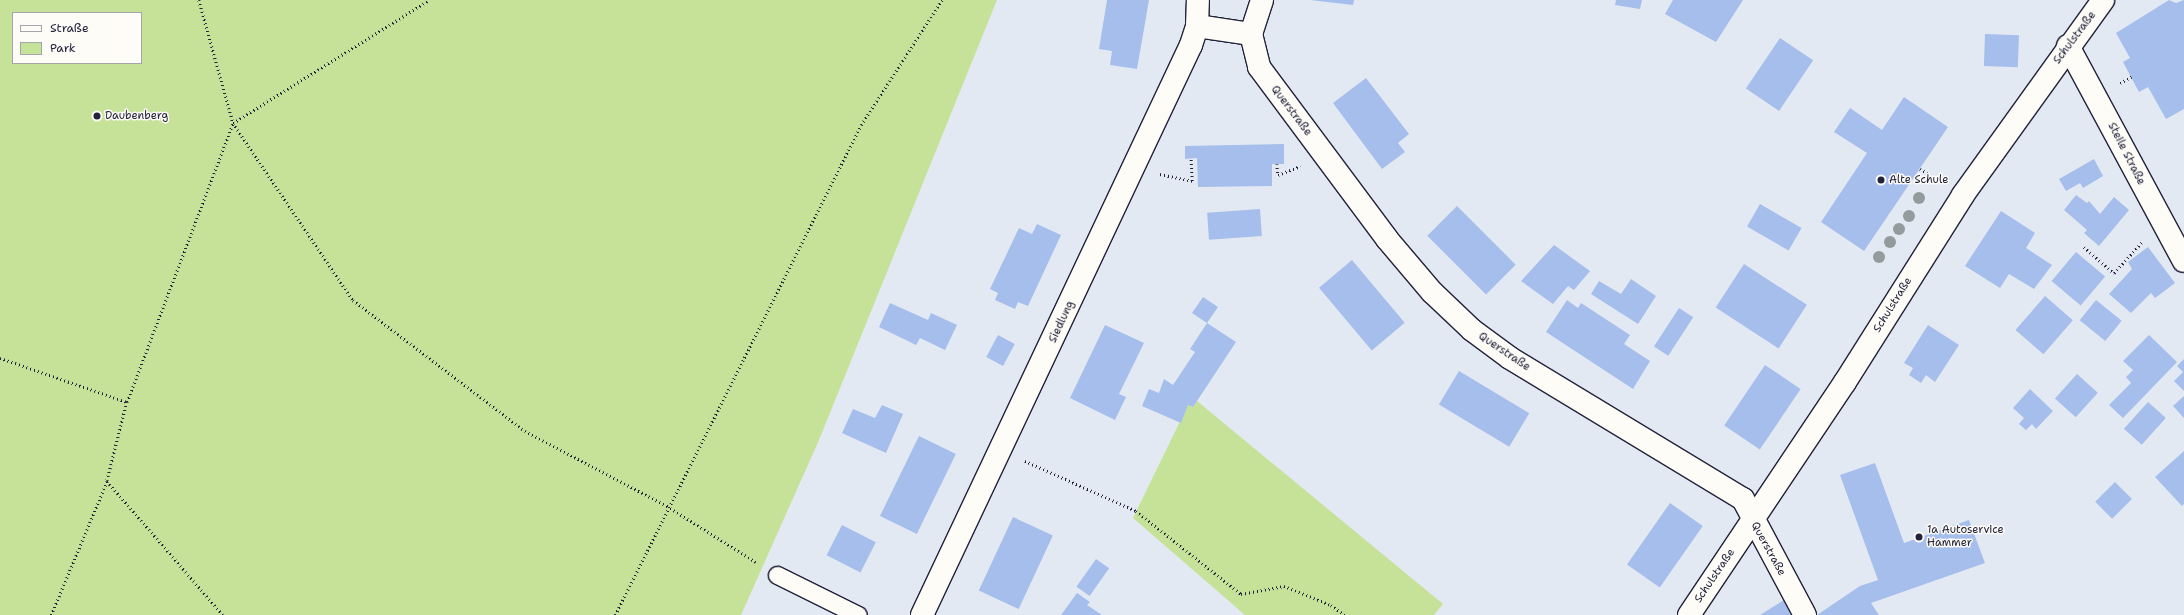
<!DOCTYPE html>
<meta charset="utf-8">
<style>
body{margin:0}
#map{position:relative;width:2184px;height:615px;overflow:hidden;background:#e3e9f3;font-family:"Shantell Sans",sans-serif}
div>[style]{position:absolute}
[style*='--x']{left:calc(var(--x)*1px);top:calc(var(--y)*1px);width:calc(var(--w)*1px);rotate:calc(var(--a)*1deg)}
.green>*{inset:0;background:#c6e299}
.building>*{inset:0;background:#a6beeb;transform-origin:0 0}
.path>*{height:2.5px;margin-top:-1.25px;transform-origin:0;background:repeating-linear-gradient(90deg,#22223b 0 1px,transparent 0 4px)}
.roads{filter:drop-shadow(1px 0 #22223b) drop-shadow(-1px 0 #22223b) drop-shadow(0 1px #22223b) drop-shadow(0 -1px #22223b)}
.service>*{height:17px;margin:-8.5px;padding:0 8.5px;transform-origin:8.5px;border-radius:8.5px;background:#fdfcf7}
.minor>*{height:22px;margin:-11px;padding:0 11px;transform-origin:11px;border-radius:11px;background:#fdfcf7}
.trees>*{width:12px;height:12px;margin:-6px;border-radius:50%;background:#949b9d}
.dots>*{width:11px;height:11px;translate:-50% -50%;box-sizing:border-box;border:2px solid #fdfcf7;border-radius:50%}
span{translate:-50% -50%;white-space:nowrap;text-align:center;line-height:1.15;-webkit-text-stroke:3px #fdfcf7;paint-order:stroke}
.street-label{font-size:11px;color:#22223b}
.poi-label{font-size:11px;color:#22223b}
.left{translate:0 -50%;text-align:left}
.legend{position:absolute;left:12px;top:12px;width:130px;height:52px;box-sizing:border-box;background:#fdfcf7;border:1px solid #a5a5ac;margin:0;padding:5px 7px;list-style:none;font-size:12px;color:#22223b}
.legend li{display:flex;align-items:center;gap:8px;height:20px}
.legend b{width:20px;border:1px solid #a5a5ac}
</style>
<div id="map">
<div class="green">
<i style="clip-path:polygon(evenodd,0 0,997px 0,819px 440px,741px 615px,0 615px,0 0,13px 13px,141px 13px,141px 63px,13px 63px,13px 13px)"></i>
<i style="clip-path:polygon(1197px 401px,1443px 604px,1434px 615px,1245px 615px,1133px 518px,1188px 405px,1193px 407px)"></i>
</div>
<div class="building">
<i style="clip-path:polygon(1107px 0,1149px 0,1137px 69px,1110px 65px,1112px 51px,1099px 49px)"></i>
<i style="clip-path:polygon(1310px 0,1354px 0,1353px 5px)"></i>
<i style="clip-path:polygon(1616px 0,1642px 0,1640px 9px,1615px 5px)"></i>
<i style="clip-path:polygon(1673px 0,1743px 0,1716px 42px,1665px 14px)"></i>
<i style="clip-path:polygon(2169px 0,2176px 3px,2184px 0,2184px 109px,2166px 119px,2148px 87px,2139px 92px,2123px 62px,2130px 58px,2116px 33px)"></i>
<i style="left:1985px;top:34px;width:34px;height:32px;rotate:2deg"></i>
<i style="left:1780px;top:38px;width:40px;height:61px;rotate:34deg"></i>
<i style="clip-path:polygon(1366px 78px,1409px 134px,1398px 143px,1405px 152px,1382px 169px,1333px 103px)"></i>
<i style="clip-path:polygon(1904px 97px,1948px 127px,1864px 251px,1821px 222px,1867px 153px,1834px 132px,1850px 108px,1882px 130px)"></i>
<i style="clip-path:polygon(1284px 144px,1284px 164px,1272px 164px,1272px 186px,1198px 187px,1197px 158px,1185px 159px,1185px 146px)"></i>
<i style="clip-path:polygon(2094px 159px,2103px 176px,2083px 188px,2080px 183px,2066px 191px,2059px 179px)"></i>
<i style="clip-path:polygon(2076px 195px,2087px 203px,2089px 201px,2100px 214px,2114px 197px,2129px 210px,2099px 246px,2084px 233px,2087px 230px,2064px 210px)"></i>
<i style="left:1760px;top:204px;width:48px;height:26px;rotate:30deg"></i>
<i style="left:1457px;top:206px;width:83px;height:42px;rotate:45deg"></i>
<i style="left:1260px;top:209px;width:27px;height:53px;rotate:86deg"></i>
<i style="clip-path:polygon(2001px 211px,2035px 233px,2026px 248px,2052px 265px,2034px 289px,2009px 274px,2000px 288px,1965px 266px)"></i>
<i style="clip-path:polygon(1037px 224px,1061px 235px,1028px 306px,1018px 302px,1015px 309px,995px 300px,998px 293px,990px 289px,1019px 228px,1032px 234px)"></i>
<i style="clip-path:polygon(1554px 245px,1590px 271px,1574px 290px,1568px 286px,1553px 304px,1521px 281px)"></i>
<i style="clip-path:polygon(2148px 247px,2175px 283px,2155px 298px,2151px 293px,2131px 313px,2109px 294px,2132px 269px,2128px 262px)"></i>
<i style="left:2076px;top:252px;width:38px;height:38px;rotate:40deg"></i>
<i style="left:1352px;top:260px;width:82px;height:43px;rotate:50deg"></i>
<i style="left:1744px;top:264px;width:75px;height:52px;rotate:33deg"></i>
<i style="clip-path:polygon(1631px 279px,1656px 296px,1638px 324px,1591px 294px,1599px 281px,1621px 294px)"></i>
<i style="left:2045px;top:296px;width:37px;height:45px;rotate:41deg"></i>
<i style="clip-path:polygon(1203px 297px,1218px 307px,1207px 323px,1236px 342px,1193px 407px,1188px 405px,1181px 423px,1142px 406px,1149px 389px,1159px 393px,1164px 379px,1173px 385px,1195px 352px,1190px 349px,1207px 323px,1192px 313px)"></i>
<i style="clip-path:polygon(1567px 300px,1578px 308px,1581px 303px,1630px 335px,1624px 344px,1650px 361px,1633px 389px,1546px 332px)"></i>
<i style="left:2096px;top:300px;width:33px;height:26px;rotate:39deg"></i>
<i style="clip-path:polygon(890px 303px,928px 320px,931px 313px,957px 325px,945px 350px,920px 338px,916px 345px,879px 327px)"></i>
<i style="left:1679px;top:308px;width:17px;height:46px;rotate:33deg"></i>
<i style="clip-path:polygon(1105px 325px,1144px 343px,1119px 394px,1126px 397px,1115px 420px,1070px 398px)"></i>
<i style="clip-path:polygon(1928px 325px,1959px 345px,1935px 382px,1926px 375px,1921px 383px,1909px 375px,1913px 368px,1904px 363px)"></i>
<i style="left:998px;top:335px;width:19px;height:25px;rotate:28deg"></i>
<i style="clip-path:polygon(2149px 335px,2177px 362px,2123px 418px,2109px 405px,2131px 383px,2126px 377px,2133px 370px,2123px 361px)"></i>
<i style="clip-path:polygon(2184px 359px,2184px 391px,2174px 381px,2183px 372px,2177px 366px)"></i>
<i style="left:1765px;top:365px;width:43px;height:73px;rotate:34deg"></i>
<i style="left:1459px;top:371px;width:82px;height:39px;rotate:31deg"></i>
<i style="left:2077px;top:374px;width:28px;height:33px;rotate:42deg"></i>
<i style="clip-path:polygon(2030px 389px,2053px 411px,2036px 429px,2032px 424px,2026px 430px,2019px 424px,2024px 418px,2013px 408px)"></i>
<i style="clip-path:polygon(2184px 396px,2184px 418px,2173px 406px)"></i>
<i style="left:2148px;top:402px;width:24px;height:36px;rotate:42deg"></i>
<i style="clip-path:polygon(882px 405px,903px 414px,886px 453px,842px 433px,853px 409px,875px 418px)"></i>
<i style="left:919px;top:436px;width:41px;height:89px;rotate:26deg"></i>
<i style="clip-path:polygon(2184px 451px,2184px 504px,2182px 506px,2155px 477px)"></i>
<i style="clip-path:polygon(1875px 463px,1904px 543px,1969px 520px,1985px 563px,1871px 603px,1879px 615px,1817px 615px,1860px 586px,1878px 580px,1840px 475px)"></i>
<i style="left:2115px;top:482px;width:24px;height:28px;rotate:45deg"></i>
<i style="left:1670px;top:503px;width:40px;height:75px;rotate:35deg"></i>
<i style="left:1013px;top:517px;width:44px;height:81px;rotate:25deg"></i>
<i style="left:842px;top:525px;width:38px;height:34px;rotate:27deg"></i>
<i style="left:1096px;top:559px;width:16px;height:34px;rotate:35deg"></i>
<i style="clip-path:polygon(1077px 593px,1090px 602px,1087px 605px,1102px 615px,1061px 615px)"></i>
<i style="clip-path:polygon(1784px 600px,1793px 615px,1760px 615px)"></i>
</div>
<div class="path">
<i style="--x:199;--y:0;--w:128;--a:74.5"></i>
<i style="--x:233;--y:123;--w:214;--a:55.9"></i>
<i style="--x:353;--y:300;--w:216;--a:37.3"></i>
<i style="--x:525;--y:431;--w:161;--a:27.8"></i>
<i style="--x:667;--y:506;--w:105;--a:32.2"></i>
<i style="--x:2120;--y:83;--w:13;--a:-29"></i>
<i style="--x:1277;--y:164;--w:11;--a:85"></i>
<i style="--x:1278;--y:175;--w:24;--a:-22"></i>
<i style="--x:1920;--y:169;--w:9;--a:27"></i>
<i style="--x:1160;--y:174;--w:33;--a:12"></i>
<i style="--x:1192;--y:181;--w:22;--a:-93"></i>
<i style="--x:2084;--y:247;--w:40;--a:41"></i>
<i style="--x:2114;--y:273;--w:43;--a:-47.8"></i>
<i style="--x:0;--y:358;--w:134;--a:19.1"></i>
<i style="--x:127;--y:402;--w:298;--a:-69.2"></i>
<i style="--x:233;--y:123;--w:231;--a:-32.1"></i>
<i style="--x:127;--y:402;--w:81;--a:104.2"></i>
<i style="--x:107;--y:481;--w:177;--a:49.1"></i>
<i style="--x:1025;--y:461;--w:122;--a:24.2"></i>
<i style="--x:1136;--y:511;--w:134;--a:38.3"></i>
<i style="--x:1241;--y:594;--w:44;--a:-10.5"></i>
<i style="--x:1284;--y:586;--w:51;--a:22"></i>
<i style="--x:1331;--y:605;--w:17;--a:36"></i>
<i style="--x:51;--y:615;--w:145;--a:-67.3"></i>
<i style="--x:615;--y:615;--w:548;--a:-63.34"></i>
<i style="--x:861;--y:125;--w:149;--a:-57.1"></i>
</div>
<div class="roads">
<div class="service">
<i style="--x:777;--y:575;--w:90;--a:26.3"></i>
</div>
<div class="minor">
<i style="--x:1197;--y:26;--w:55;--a:8.4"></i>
<i style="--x:1251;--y:34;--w:34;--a:76"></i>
<i style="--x:1259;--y:67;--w:214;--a:53.3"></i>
<i style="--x:1387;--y:239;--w:70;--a:49.7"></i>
<i style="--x:1432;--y:292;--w:55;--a:43.5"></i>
<i style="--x:1472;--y:330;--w:47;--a:36.4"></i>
<i style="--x:1510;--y:358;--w:272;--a:31.2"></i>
<i style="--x:1743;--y:499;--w:132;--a:61.9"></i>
<i style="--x:1251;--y:34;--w:36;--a:-72"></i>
<i style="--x:2068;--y:46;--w:244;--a:61.7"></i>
<i style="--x:922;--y:615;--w:630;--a:-64.74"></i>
<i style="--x:1191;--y:45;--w:20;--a:-72"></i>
<i style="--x:1197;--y:26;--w:26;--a:-88"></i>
<i style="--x:1689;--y:615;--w:280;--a:-56.2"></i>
<i style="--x:1845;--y:382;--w:221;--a:-57.7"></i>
<i style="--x:1963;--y:195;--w:240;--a:-54.3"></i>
</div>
</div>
<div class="trees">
<i style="left:1919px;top:198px"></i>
<i style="left:1909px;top:216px"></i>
<i style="left:1899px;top:229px"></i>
<i style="left:1890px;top:242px"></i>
<i style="left:1879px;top:257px"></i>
</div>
<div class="dots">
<i style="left:97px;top:116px;background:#22223b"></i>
<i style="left:1881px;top:180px;background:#22223b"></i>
<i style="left:1919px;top:537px;background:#22223b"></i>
</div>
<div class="street-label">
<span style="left:2075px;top:38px;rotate:-53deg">Schulstraße</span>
<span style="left:1291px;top:111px;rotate:53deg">Querstraße</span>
<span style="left:2126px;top:154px;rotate:63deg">Steile Straße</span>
<span style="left:1893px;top:305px;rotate:-58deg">Schulstraße</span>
<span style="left:1062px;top:322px;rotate:-65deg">Siedlung</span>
<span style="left:1504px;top:352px;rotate:34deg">Querstraße</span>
<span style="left:1768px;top:549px;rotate:61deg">Querstraße</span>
<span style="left:1715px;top:576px;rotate:-56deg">Schulstraße</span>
</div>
<div class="poi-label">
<span class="left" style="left:105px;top:116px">Daubenberg</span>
<span class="left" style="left:1889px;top:180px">Alte Schule</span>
<span class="left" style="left:1927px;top:537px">1a Autoservice<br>Hammer</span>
</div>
<ul class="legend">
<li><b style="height:5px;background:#fdfcf7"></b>Straße</li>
<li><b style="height:11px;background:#c6e299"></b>Park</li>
</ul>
</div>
